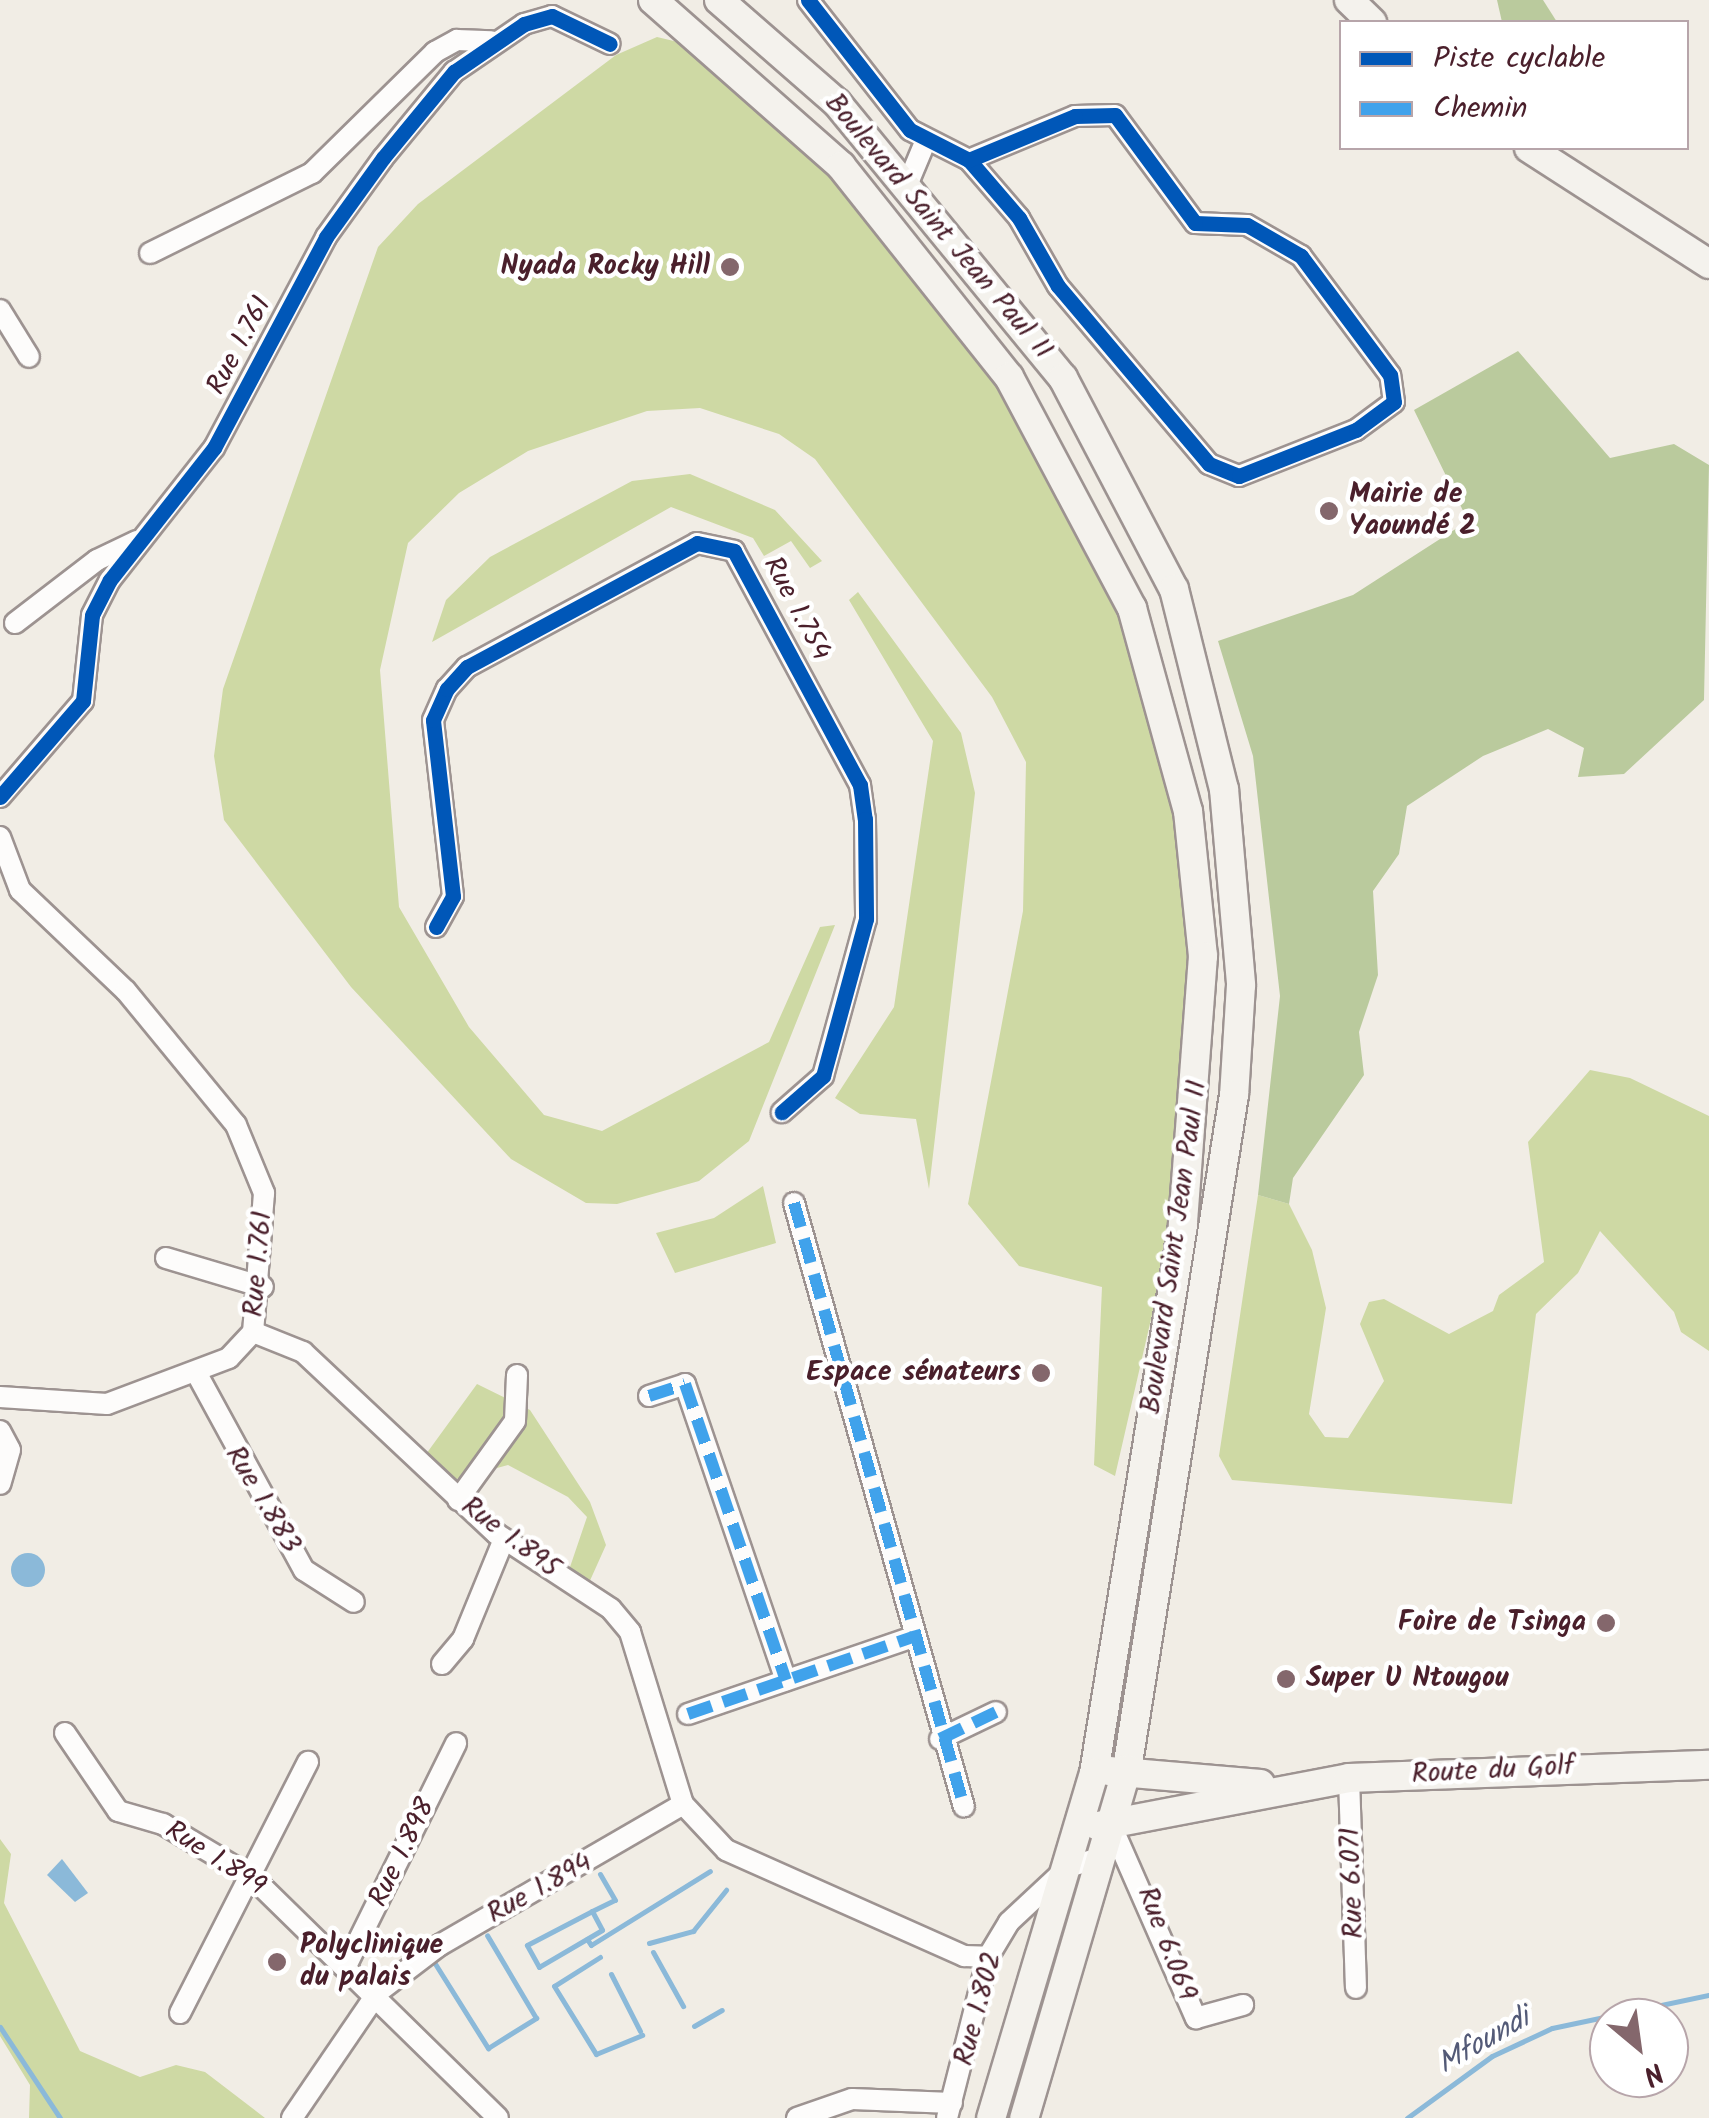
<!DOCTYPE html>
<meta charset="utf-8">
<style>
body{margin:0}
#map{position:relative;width:1709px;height:2118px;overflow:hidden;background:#f1ede5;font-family:Kalam,sans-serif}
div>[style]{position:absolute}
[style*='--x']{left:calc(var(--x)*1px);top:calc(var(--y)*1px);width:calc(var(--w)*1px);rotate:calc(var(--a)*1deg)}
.green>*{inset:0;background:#ced9a4}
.forest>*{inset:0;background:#baca9d}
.water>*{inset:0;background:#8bb9d9}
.round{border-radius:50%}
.stream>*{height:5px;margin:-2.5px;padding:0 2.5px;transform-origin:2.5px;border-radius:2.5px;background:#8bb9d9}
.roads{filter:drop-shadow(2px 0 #9d9391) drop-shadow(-2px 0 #9d9391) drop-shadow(0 2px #9d9391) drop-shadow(0 -2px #9d9391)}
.street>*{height:20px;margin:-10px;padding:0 10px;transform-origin:10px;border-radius:10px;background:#fdfcfb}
.secondary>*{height:28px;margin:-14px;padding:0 14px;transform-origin:14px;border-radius:14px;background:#f4f2ed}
.quiet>*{height:12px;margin-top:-6px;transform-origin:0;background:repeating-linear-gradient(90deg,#40a2eb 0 25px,transparent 0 37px)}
.cycleway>*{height:15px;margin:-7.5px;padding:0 7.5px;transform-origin:7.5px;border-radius:7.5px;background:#0057b8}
.dots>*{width:28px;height:28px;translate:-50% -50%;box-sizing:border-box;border:5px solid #fff;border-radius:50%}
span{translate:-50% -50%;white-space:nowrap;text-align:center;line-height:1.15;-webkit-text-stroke:9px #fff;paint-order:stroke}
.street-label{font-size:28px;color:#4a1f2b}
.poi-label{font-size:28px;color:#4a1f2b;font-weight:700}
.right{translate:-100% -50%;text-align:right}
.left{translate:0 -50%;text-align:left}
.water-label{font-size:30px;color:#535a77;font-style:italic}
.legend{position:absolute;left:1339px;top:20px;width:350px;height:130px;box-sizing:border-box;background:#fff;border:2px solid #b7a5aa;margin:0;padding:12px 18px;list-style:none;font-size:30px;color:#4a1f2b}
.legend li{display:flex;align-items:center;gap:20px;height:50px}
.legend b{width:50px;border:2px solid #b7a5aa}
.north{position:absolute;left:1589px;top:1998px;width:100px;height:100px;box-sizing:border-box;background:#fff;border:2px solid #b7a5aa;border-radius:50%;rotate:151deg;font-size:28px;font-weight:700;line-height:40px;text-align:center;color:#4a1f2b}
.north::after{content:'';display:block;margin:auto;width:35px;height:45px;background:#84676c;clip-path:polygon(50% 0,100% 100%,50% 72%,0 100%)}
</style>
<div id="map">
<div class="green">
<i style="clip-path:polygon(657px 37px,682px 43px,830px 173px,1001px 383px,1128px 621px,1180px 804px,1193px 1018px,1165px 1258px,1115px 1476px,1094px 1465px,1102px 1287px,1019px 1266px,968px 1204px,1023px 911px,1026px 762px,992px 697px,815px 459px,779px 434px,700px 408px,647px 411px,528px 451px,459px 493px,408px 543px,380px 670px,399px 907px,469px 1027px,544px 1115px,602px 1131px,769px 1042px,820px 927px,835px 925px,749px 1141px,699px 1181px,617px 1204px,586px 1203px,511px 1159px,351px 987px,224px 820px,214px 756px,223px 689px,378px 247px,418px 204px,616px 55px)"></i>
<i style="clip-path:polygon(690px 474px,775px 510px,822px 561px,810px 568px,791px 541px,764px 556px,753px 538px,671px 507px,432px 642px,446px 600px,490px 557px,632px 481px)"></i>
<i style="clip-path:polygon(858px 592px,961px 733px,975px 793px,929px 1189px,916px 1119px,860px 1114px,835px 1098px,894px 1007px,933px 741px,849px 600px)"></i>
<i style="clip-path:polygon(1590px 1070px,1630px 1078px,1709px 1116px,1709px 1351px,1681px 1332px,1674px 1312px,1600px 1231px,1578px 1273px,1536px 1314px,1512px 1504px,1232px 1480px,1219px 1456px,1258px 1195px,1289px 1204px,1312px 1250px,1326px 1308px,1309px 1414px,1325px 1437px,1348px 1438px,1384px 1381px,1360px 1324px,1369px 1302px,1384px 1299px,1449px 1334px,1493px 1311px,1499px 1295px,1544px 1262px,1528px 1142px)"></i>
<i style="clip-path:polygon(763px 1186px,776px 1243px,675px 1273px,656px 1233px,714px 1218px)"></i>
<i style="clip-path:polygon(477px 1384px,530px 1410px,590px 1502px,606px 1545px,588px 1585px,570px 1567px,587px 1517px,568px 1497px,508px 1465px,453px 1480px,421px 1461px)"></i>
<i style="clip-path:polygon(0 1839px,11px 1854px,4px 1903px,80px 2051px,140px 2077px,176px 2065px,205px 2072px,265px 2118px,29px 2118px,30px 2085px,0 2036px)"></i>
</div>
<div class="forest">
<i style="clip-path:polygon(1497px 0,1543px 0,1557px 22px,1502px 22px)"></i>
<i style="clip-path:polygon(1518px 351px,1610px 458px,1674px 444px,1709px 465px,1704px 700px,1624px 774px,1578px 777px,1584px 748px,1548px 729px,1483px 756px,1407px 806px,1399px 854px,1373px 891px,1378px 975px,1359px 1032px,1364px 1075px,1293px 1178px,1289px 1204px,1258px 1195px,1280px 996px,1253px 756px,1218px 641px,1353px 595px,1468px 521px,1414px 410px)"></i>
</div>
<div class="water">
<i class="round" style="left:11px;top:1553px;width:34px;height:34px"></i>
<i style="clip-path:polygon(62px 1859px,88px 1893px,75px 1902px,47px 1875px)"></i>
</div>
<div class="stream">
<i style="--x:592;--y:1911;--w:21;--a:62"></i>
<i style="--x:602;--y:1930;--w:73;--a:149.6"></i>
<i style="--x:539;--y:1967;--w:25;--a:-119"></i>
<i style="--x:527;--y:1945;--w:73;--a:-27.6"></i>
<i style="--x:592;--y:1911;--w:25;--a:-26"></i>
<i style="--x:615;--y:1900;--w:30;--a:-120"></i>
<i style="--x:587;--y:1939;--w:7;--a:56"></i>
<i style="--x:591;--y:1945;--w:140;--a:-31.9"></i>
<i style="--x:649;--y:1943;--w:46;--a:-15.3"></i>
<i style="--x:693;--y:1931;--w:53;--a:-51.2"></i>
<i style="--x:653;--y:1952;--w:62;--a:60.9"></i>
<i style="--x:600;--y:1957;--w:54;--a:147.8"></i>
<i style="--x:554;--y:1986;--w:80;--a:58.3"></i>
<i style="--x:596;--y:2054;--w:50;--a:-22.4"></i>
<i style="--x:434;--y:1962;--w:102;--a:57.9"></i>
<i style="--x:488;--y:2048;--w:57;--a:-32"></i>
<i style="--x:536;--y:2018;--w:96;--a:-120.6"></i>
<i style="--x:611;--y:1974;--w:64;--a:63"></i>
<i style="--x:694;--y:2026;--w:32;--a:-30"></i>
<i style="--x:0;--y:2027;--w:109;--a:56.6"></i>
<i style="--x:1407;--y:2118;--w:105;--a:-36.1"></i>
<i style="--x:1492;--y:2056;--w:66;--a:-25"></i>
<i style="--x:1552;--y:2028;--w:160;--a:-11.9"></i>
</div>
<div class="roads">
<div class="street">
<i style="--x:808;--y:0;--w:165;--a:51.9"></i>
<i style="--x:910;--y:130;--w:66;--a:27"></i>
<i style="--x:969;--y:160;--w:77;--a:49.2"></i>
<i style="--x:1019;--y:218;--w:78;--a:60.2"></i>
<i style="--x:1058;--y:286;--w:233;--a:49.7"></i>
<i style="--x:1209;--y:464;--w:32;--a:22"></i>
<i style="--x:1239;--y:476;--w:126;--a:-21.5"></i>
<i style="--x:1356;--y:430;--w:47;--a:-36.4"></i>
<i style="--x:1394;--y:402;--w:27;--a:-98"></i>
<i style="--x:1390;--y:375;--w:149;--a:-126.8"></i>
<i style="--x:1301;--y:256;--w:62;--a:-150.1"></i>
<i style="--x:1247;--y:225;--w:52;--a:-177.8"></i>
<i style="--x:1195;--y:223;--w:134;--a:-126.5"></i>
<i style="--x:1115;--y:115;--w:40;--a:178.6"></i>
<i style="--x:1075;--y:116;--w:115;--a:157.5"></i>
<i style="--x:908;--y:183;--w:47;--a:-67.3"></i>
<i style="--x:150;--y:253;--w:181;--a:-26.3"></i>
<i style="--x:312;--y:173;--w:173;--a:-44.5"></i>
<i style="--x:435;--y:52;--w:25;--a:-29"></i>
<i style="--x:457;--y:40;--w:34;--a:2"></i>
<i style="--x:0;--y:310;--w:55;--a:58.3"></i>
<i style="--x:15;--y:623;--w:103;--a:-37.5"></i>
<i style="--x:97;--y:560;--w:44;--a:-25.4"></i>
<i style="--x:0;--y:797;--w:127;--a:-49.2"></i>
<i style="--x:83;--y:701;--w:86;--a:-84"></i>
<i style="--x:92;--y:615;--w:39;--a:-63"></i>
<i style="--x:110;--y:580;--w:168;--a:-51.8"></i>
<i style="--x:214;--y:448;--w:239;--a:-62"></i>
<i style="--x:326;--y:237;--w:97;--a:-54.2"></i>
<i style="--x:383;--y:158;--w:112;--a:-50.5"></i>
<i style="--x:454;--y:72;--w:85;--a:-34.4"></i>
<i style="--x:524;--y:24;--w:29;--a:-16"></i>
<i style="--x:552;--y:16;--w:64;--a:25.8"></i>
<i style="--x:0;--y:837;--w:57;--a:69.3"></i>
<i style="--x:20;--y:890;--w:146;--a:43.6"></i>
<i style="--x:126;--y:991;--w:173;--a:50.6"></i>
<i style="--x:236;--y:1125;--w:74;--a:67.6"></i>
<i style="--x:264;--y:1193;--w:139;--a:94.5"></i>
<i style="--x:253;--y:1332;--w:35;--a:133"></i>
<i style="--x:229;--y:1358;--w:130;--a:159.3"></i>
<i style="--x:107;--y:1404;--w:107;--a:-176.3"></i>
<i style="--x:436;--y:927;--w:35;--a:-61"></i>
<i style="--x:453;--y:896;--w:177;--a:-96.5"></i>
<i style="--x:433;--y:720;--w:34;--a:-66"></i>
<i style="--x:447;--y:689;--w:30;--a:-48"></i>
<i style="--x:467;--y:667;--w:261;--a:-28.3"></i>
<i style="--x:697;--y:543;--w:38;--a:12"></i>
<i style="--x:734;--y:551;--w:266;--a:61.7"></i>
<i style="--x:860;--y:785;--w:34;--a:82"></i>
<i style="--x:865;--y:819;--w:100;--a:89.4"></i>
<i style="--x:866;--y:919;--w:163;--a:105.3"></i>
<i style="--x:823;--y:1076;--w:55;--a:138.7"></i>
<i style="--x:794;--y:1203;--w:627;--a:74.28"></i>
<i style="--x:166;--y:1258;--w:101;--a:16.6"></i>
<i style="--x:253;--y:1332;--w:54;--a:21.8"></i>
<i style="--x:303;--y:1352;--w:266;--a:43.2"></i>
<i style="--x:497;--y:1534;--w:136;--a:33.3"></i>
<i style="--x:611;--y:1609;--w:30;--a:50"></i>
<i style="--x:630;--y:1632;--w:180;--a:72.9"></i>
<i style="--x:683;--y:1804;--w:63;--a:46.9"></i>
<i style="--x:726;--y:1850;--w:261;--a:24"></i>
<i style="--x:964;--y:1956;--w:24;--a:2"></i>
<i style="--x:197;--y:1374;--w:223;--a:61.4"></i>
<i style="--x:304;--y:1570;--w:59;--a:32.6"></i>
<i style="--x:649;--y:1396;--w:38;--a:-18"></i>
<i style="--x:685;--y:1384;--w:313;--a:71.2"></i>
<i style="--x:0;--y:1431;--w:21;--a:62"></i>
<i style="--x:10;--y:1450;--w:35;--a:106"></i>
<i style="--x:458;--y:1500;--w:97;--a:-54.2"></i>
<i style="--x:515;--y:1421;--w:46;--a:-87.5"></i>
<i style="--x:442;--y:1664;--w:33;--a:-50"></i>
<i style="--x:463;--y:1639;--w:108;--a:-67.7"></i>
<i style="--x:688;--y:1714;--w:238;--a:-18.9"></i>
<i style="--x:65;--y:1733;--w:94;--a:55.8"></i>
<i style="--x:118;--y:1811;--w:47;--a:16.1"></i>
<i style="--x:163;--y:1824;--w:104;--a:30.8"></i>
<i style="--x:252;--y:1877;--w:344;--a:44.4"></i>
<i style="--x:940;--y:1739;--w:62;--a:-25.7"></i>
<i style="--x:1349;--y:1778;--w:210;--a:88.1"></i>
<i style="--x:1112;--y:1827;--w:209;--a:66.3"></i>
<i style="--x:1196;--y:2018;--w:49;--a:-15.5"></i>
<i style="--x:348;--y:1962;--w:244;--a:-63.7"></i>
<i style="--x:180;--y:2013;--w:282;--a:-63"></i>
<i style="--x:292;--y:2118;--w:153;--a:-55.7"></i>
<i style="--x:378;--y:1992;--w:78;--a:-37.2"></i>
<i style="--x:440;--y:1945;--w:281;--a:-30.1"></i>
<i style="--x:797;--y:2118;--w:58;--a:-19.1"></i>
<i style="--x:852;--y:2099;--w:100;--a:2.3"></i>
<i style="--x:947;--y:2118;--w:166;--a:-75.7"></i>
<i style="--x:988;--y:1957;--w:41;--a:-59"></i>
<i style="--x:1009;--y:1922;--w:81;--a:-43"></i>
<i style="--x:1068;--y:1867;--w:36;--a:-16"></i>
</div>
<div class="secondary">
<i style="--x:653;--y:0;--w:251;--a:41.4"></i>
<i style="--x:841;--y:166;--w:270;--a:51.5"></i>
<i style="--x:1009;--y:377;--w:262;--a:62"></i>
<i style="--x:1132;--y:608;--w:211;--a:74.6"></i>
<i style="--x:1188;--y:811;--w:146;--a:84.1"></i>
<i style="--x:1203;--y:956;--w:270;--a:94.3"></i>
<i style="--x:1183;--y:1225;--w:555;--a:99.22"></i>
<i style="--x:1094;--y:1773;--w:360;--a:106.6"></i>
<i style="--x:719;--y:0;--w:157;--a:41.1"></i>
<i style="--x:837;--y:103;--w:356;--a:50.6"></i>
<i style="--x:1063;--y:378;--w:238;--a:62.3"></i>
<i style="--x:1174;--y:589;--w:206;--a:76"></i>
<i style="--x:1224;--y:789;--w:197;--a:85"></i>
<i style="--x:1241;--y:985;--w:110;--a:93.6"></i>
<i style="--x:1234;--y:1095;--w:682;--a:99.02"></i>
<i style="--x:1127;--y:1769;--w:364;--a:106.4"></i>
<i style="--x:1349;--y:0;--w:32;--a:44"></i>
<i style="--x:1529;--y:148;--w:214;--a:32.8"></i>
<i style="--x:1109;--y:1771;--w:152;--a:4.9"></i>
<i style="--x:1098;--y:1826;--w:256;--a:-10.8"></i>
<i style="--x:1349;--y:1778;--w:360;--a:-2.1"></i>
</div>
</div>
<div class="quiet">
<i style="--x:794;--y:1203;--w:627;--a:74.28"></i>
<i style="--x:649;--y:1396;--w:38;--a:-18"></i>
<i style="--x:685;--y:1384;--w:313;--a:71.2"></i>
<i style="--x:688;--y:1714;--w:238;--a:-18.9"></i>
<i style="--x:940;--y:1739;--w:62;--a:-25.7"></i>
</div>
<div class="cycleway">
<i style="--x:808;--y:0;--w:165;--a:51.9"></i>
<i style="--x:910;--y:130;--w:66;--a:27"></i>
<i style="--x:969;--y:160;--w:77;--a:49.2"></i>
<i style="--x:1019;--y:218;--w:78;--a:60.2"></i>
<i style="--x:1058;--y:286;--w:233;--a:49.7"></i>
<i style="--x:1209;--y:464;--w:32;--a:22"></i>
<i style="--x:1239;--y:476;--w:126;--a:-21.5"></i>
<i style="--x:1356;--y:430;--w:47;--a:-36.4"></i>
<i style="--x:1394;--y:402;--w:27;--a:-98"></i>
<i style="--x:1390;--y:375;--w:149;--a:-126.8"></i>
<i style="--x:1301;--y:256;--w:62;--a:-150.1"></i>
<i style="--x:1247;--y:225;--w:52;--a:-177.8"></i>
<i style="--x:1195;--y:223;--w:134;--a:-126.5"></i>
<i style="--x:1115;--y:115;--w:40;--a:178.6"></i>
<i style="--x:1075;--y:116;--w:115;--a:157.5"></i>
<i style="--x:0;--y:797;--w:127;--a:-49.2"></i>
<i style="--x:83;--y:701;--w:86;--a:-84"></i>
<i style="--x:92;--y:615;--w:39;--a:-63"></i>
<i style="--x:110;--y:580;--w:168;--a:-51.8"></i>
<i style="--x:214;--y:448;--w:239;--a:-62"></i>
<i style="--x:326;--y:237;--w:97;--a:-54.2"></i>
<i style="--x:383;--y:158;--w:112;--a:-50.5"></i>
<i style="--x:454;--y:72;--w:85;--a:-34.4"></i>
<i style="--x:524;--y:24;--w:29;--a:-16"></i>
<i style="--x:552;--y:16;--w:64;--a:25.8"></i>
<i style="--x:436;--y:927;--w:35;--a:-61"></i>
<i style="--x:453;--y:896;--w:177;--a:-96.5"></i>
<i style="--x:433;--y:720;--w:34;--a:-66"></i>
<i style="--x:447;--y:689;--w:30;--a:-48"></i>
<i style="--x:467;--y:667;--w:261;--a:-28.3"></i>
<i style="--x:697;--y:543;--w:38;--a:12"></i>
<i style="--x:734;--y:551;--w:266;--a:61.7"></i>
<i style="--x:860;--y:785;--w:34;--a:82"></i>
<i style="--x:865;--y:819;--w:100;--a:89.4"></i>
<i style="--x:866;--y:919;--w:163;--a:105.3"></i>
<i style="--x:823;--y:1076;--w:55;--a:138.7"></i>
</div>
<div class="dots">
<i style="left:730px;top:267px;background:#84676c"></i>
<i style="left:1329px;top:511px;background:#84676c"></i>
<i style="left:1041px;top:1373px;background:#84676c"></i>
<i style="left:1606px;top:1623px;background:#84676c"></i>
<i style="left:1286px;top:1679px;background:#84676c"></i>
<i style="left:277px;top:1962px;background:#84676c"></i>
</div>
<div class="street-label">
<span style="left:938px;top:227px;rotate:50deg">Boulevard Saint Jean Paul II</span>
<span style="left:240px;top:346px;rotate:-62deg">Rue 1.761</span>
<span style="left:796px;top:609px;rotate:62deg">Rue 1.754</span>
<span style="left:1175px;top:1247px;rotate:-82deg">Boulevard Saint Jean Paul II</span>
<span style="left:259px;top:1264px;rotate:-85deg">Rue 1.761</span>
<span style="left:262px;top:1500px;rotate:59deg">Rue 1.883</span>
<span style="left:510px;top:1538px;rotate:37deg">Rue 1.895</span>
<span style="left:1493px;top:1771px;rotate:-3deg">Route du Golf</span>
<span style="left:403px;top:1853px;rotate:-64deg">Rue 1.898</span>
<span style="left:215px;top:1859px;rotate:33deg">Rue 1.899</span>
<span style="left:1353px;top:1883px;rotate:-92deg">Rue 6.071</span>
<span style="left:540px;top:1889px;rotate:-29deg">Rue 1.894</span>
<span style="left:1166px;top:1944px;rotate:69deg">Rue 6.069</span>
<span style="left:979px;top:2009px;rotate:-75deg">Rue 1.802</span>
</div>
<div class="poi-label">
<span class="right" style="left:710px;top:267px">Nyada Rocky Hill</span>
<span class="left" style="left:1349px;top:511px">Mairie de<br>Yaoundé 2</span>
<span class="right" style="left:1021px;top:1373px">Espace sénateurs</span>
<span class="right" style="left:1586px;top:1623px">Foire de Tsinga</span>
<span class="left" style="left:1306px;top:1679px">Super U Ntougou</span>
<span class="left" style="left:300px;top:1962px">Polyclinique<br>du palais</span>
</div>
<div class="water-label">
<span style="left:1484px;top:2042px;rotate:-30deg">Mfoundi</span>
</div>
<ul class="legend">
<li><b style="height:12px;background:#0057b8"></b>Piste cyclable</li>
<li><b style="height:12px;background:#40a2eb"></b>Chemin</li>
</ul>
<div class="north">N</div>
</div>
